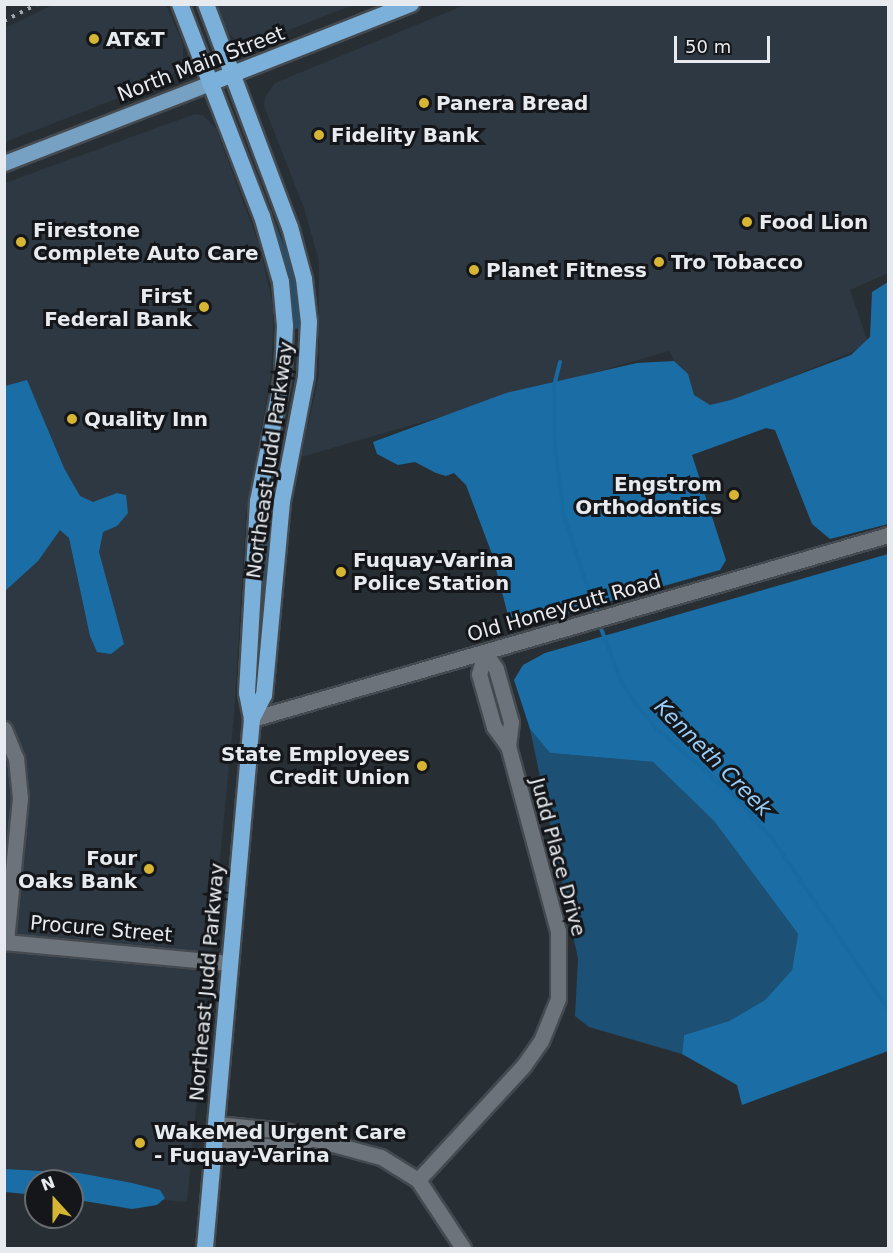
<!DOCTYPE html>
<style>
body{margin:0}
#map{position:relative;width:893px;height:1253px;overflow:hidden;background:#282f34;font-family:"DejaVu Sans",sans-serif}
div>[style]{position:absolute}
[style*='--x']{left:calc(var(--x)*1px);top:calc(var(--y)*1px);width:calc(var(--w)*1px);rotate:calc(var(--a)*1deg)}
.built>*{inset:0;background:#2d3842}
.green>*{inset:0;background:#1c5075}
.forest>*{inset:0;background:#1a6ea5}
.stream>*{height:4px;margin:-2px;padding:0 2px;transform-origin:2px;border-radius:2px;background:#176ba2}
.roads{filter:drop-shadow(2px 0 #444a4f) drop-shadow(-2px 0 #444a4f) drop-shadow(0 2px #444a4f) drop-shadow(0 -2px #444a4f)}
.minor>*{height:15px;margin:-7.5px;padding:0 7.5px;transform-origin:7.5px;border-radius:7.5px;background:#6c737a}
.primary>*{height:15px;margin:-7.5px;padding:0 7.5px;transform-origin:7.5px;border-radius:7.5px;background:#77a1c2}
.trunk>*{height:16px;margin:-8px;padding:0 8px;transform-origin:8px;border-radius:8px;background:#7bb0da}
.rail>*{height:4px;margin-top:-2px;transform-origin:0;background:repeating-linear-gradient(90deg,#a2a7ac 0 3px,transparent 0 9px)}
.dots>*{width:16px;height:16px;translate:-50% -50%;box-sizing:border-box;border:3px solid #141619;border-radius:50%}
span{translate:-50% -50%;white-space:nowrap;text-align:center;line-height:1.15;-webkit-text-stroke:6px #141619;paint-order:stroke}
.poi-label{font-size:20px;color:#e7ebef;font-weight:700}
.left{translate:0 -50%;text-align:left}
.right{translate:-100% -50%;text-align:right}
.street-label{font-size:20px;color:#e7ebef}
.water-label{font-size:21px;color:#96cefc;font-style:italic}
.frame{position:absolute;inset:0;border:6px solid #e7ebef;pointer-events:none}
.north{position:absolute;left:24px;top:1169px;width:60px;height:60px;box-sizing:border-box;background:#141619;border:2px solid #686b6f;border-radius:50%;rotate:339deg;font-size:16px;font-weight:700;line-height:24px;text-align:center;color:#e7ebef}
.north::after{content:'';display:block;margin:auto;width:21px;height:27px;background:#d6b534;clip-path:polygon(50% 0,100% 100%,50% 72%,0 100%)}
.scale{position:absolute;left:674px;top:36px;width:96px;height:27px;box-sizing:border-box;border:3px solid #e7ebef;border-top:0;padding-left:8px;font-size:18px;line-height:21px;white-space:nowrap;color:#e7ebef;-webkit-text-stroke:4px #141619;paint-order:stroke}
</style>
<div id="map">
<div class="built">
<i style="clip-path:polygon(52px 5px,166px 5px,183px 44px,183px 64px,168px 79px,5px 142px,5px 28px)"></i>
<i style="clip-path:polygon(214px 5px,353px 5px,255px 43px,240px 43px,224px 30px)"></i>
<i style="clip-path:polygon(465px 5px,888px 5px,888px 273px,850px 290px,869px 345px,703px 413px,669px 351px,301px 457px,319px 376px,319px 261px,304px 208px,264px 106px,265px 97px,275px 83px)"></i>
<i style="clip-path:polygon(195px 114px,203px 115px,216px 129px,259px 244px,273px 305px,273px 334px,271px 374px,246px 514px,234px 714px,187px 1202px,72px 1193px,72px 1181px,36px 1181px,5px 1188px,5px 183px)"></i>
</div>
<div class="green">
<i style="clip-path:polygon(233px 115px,295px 274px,301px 328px,293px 329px,279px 244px)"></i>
<i style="clip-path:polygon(270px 475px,278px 476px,263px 615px,259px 615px)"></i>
<i style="clip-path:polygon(530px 729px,550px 753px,653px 762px,714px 821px,798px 934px,792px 970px,765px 1000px,729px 1021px,684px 1035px,682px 1054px,589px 1027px,575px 1016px,578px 959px)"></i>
</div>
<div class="forest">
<i style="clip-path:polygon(888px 282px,888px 524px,830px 539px,812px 524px,775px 430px,766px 428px,692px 455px,726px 560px,720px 570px,520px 627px,510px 623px,492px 554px,466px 485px,454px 473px,446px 476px,436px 473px,415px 462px,398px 465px,377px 454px,373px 442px,506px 393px,637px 363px,674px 361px,688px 374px,694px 395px,710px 405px,731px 400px,851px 355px,870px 337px,872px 292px)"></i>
<i style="clip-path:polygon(27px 380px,64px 468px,80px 496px,93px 502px,117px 493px,126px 495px,128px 513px,117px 526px,103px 532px,99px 552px,124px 644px,111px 654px,97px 652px,90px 636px,69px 538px,60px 530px,38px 561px,5px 591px,5px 386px)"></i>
<i style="clip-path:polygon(888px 554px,888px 1051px,742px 1105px,737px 1085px,682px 1054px,684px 1035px,729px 1021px,765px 1000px,792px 970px,798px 934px,714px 821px,653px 762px,550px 753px,530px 729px,514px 680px,523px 665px,545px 653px)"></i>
<i style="clip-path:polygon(4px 1169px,79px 1173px,132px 1183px,160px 1190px,165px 1198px,157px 1205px,132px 1209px,72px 1199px,72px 1181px,36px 1181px,36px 1195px,5px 1192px)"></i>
</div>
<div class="stream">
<i style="--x:560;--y:362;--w:25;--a:104"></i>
<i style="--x:554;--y:386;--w:60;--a:89"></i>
<i style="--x:555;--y:446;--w:71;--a:82.7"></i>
<i style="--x:564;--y:516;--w:105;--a:71.7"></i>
<i style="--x:599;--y:623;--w:60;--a:69.4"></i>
<i style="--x:620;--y:679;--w:31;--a:58"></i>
<i style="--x:636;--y:705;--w:32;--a:49"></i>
<i style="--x:657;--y:729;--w:99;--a:40.9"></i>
<i style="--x:732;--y:794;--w:58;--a:47.8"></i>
<i style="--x:771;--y:837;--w:208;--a:55.8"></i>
</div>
<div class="roads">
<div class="minor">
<i style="--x:485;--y:653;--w:19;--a:55"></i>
<i style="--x:496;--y:669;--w:55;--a:74.2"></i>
<i style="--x:511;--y:722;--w:24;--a:97"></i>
<i style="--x:252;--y:719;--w:662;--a:-16.14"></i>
<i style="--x:4;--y:729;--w:31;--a:68"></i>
<i style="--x:16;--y:758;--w:40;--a:84.3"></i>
<i style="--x:20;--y:798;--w:145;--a:95.6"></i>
<i style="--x:4;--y:942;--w:227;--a:5.3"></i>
<i style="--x:217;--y:1124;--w:68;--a:5.9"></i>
<i style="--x:285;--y:1131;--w:99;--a:15.2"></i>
<i style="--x:381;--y:1157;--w:44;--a:31.9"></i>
<i style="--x:418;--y:1180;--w:82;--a:56.5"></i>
<i style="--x:215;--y:1143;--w:67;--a:3.4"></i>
<i style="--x:282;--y:1147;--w:28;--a:-15"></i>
<i style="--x:418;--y:1180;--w:156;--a:-47.3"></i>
<i style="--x:524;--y:1065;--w:29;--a:-55"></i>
<i style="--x:541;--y:1041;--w:45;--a:-68"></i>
<i style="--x:558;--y:999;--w:68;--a:-90"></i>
<i style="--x:558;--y:931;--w:192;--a:-105.1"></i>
<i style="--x:508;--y:746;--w:24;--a:-126"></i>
<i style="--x:494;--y:727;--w:55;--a:-105.8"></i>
<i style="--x:479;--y:674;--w:22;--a:-74"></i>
</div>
<div class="primary">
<i style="--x:4;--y:163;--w:221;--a:-21.2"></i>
</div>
<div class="trunk">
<i style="--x:180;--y:4;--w:227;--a:68.9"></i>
<i style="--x:262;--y:216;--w:69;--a:73.9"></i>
<i style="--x:281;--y:282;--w:44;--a:84.8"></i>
<i style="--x:285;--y:326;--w:49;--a:92.3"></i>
<i style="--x:283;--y:375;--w:128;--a:101.2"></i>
<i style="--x:258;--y:501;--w:192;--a:93.3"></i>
<i style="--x:247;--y:693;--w:26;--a:79"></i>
<i style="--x:252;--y:719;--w:531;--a:95.08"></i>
<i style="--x:206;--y:4;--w:238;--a:69.4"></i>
<i style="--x:290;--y:227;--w:54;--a:74.9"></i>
<i style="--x:304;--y:279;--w:43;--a:83.4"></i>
<i style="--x:309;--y:322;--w:55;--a:93.1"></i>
<i style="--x:306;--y:377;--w:127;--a:100.9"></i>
<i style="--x:282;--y:502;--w:194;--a:95.3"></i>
<i style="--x:264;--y:695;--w:27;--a:117"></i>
<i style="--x:210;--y:83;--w:216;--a:-21.5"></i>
</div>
</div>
<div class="rail">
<i style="--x:4;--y:21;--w:37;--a:-27"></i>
</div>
<div class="dots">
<i style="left:94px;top:39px;background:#d6b534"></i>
<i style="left:424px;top:103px;background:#d6b534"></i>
<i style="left:319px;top:135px;background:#d6b534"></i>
<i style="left:747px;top:222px;background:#d6b534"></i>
<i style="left:21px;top:242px;background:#d6b534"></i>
<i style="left:659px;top:262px;background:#d6b534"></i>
<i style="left:474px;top:270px;background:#d6b534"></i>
<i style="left:204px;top:307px;background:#d6b534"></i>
<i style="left:72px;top:419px;background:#d6b534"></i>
<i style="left:734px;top:495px;background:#d6b534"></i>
<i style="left:341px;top:572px;background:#d6b534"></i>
<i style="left:422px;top:766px;background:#d6b534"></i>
<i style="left:149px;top:869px;background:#d6b534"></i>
<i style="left:140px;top:1143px;background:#d6b534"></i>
</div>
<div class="poi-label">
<span class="left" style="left:106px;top:39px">AT&amp;T</span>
<span class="left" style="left:436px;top:103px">Panera Bread</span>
<span class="left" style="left:331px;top:135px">Fidelity Bank</span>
<span class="left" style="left:759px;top:222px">Food Lion</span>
<span class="left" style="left:33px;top:242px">Firestone<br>Complete Auto Care</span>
<span class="left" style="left:671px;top:262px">Tro Tobacco</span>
<span class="left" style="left:486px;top:270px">Planet Fitness</span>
<span class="right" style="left:192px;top:308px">First<br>Federal Bank</span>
<span class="left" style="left:84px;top:419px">Quality Inn</span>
<span class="right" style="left:722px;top:496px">Engstrom<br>Orthodontics</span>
<span class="left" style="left:353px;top:572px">Fuquay-Varina<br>Police Station</span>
<span class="right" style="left:410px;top:766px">State Employees<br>Credit Union</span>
<span class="right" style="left:137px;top:870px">Four<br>Oaks Bank</span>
<span class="left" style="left:154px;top:1144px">WakeMed Urgent Care<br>- Fuquay-Varina</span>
</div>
<div class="street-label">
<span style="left:201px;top:64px;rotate:-21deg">North Main Street</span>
<span style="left:270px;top:460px;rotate:-82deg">Northeast Judd Parkway</span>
<span style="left:564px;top:608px;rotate:-16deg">Old Honeycutt Road</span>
<span style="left:558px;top:857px;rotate:75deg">Judd Place Drive</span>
<span style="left:101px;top:929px;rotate:5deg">Procure Street</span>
<span style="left:207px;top:982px;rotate:-85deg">Northeast Judd Parkway</span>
</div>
<div class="water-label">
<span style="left:713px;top:758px;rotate:45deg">Kenneth Creek</span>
</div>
<div class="frame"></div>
<div class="north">N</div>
<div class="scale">50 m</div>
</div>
